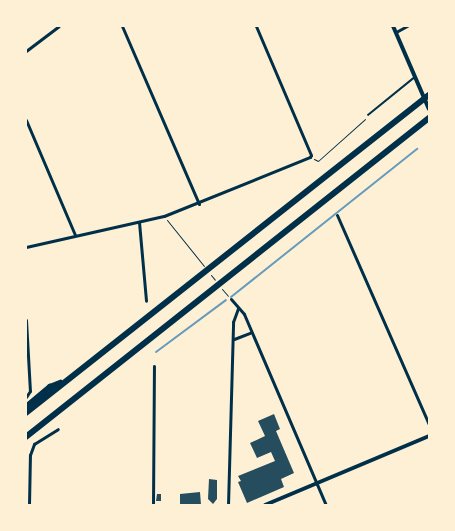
<!DOCTYPE html>
<style>
body{margin:0}
#map{position:relative;width:455px;height:531px;overflow:hidden;background:#fdf0d5;font-family:"Open Sans",sans-serif}
div>[style]{position:absolute}
[style*='--x']{left:calc(var(--x)*1px);top:calc(var(--y)*1px);width:calc(var(--w)*1px);rotate:calc(var(--a)*1deg)}
.stream>*{height:2px;margin:-1px;padding:0 1px;transform-origin:1px;border-radius:1px;background:#669bbc}
.building>*{inset:0;background:#264d5e}
.path>*{height:1px;margin:-0.5px;padding:0 0.5px;transform-origin:0.5px;border-radius:0.5px;background:#003049}
.service>*{height:1.5px;margin:-0.75px;padding:0 0.75px;transform-origin:0.75px;border-radius:0.75px;background:#003049}
.minor>*{height:3px;margin:-1.5px;padding:0 1.5px;transform-origin:1.5px;border-radius:1.5px;background:#003049}
.tertiary>*{height:4px;margin:-2px;padding:0 2px;transform-origin:2px;border-radius:2px;background:#003049}
.motorway>*{height:5.5px;margin:-2.75px;padding:0 2.75px;transform-origin:2.75px;border-radius:2.75px;background:#003049}
span{translate:-50% -50%;white-space:nowrap;text-align:center;line-height:1.15;-webkit-text-stroke:4px #fdf0d5;paint-order:stroke}
.frame{position:absolute;inset:0;border:27px solid #fdf0d5;pointer-events:none}
</style>
<div id="map">
<div class="stream">
<i style="--x:231;--y:297;--w:238;--a:-38.5"></i>
<i style="--x:156;--y:352;--w:87;--a:-36.6"></i>
</div>
<div class="building">
<i style="clip-path:polygon(274px 414px,280px 429px,276px 431px,294px 473px,281px 479px,284px 487px,247px 503px,238px 482px,241px 481px,238px 476px,275px 461px,271px 452px,257px 458px,250px 443px,265px 436px,258px 421px)"></i>
<i style="clip-path:polygon(209px 479px,217px 480px,217px 499px,213px 504px,208px 499px)"></i>
<i style="clip-path:polygon(200px 492px,201px 505px,180px 505px,180px 494px)"></i>
<i style="clip-path:polygon(157px 494px,161px 494px,161px 501px,156px 501px)"></i>
</div>
<div class="path">
<i style="--x:314;--y:159;--w:4;--a:27"></i>
<i style="--x:318;--y:161;--w:63;--a:-41.8"></i>
<i style="--x:167;--y:220;--w:59;--a:51.2"></i>
<i style="--x:211;--y:275;--w:6;--a:51"></i>
<i style="--x:222;--y:289;--w:9;--a:49"></i>
</div>
<div class="service">
<i style="--x:368;--y:115;--w:60;--a:-39"></i>
</div>
<div class="minor">
<i style="--x:122;--y:26;--w:194;--a:66.6"></i>
<i style="--x:396;--y:32;--w:13;--a:-29"></i>
<i style="--x:26;--y:51;--w:41;--a:-37.1"></i>
<i style="--x:26;--y:120;--w:125;--a:66.9"></i>
<i style="--x:337;--y:215;--w:229;--a:66.3"></i>
<i style="--x:139;--y:222;--w:79;--a:84.9"></i>
<i style="--x:26;--y:247;--w:141;--a:-12.7"></i>
<i style="--x:164;--y:216;--w:157;--a:-22"></i>
<i style="--x:310;--y:157;--w:2;--a:-63"></i>
<i style="--x:311;--y:155;--w:140;--a:-113.1"></i>
<i style="--x:231;--y:299;--w:20;--a:49"></i>
<i style="--x:244;--y:314;--w:208;--a:66.8"></i>
<i style="--x:26;--y:320;--w:71;--a:86.8"></i>
<i style="--x:30;--y:391;--w:7;--a:124"></i>
<i style="--x:234;--y:339;--w:17;--a:-21"></i>
<i style="--x:29;--y:505;--w:50;--a:-88.9"></i>
<i style="--x:30;--y:455;--w:12;--a:-70"></i>
<i style="--x:34;--y:444;--w:28;--a:-32"></i>
<i style="--x:153;--y:505;--w:139;--a:-89.6"></i>
<i style="--x:228;--y:505;--w:183;--a:-88.4"></i>
<i style="--x:233;--y:322;--w:15;--a:-70"></i>
</div>
<div class="tertiary">
<i style="--x:393;--y:26;--w:90;--a:66.6"></i>
<i style="--x:265;--y:505;--w:178;--a:-22.8"></i>
</div>
<div class="motorway">
<i style="--x:26;--y:407;--w:31;--a:-40"></i>
<i style="--x:50;--y:387;--w:11;--a:-22"></i>
<i style="--x:26;--y:413;--w:513;--a:-38.28"></i>
<i style="--x:26;--y:437;--w:514;--a:-38.36"></i>
</div>
<div class="frame"></div>
</div>
